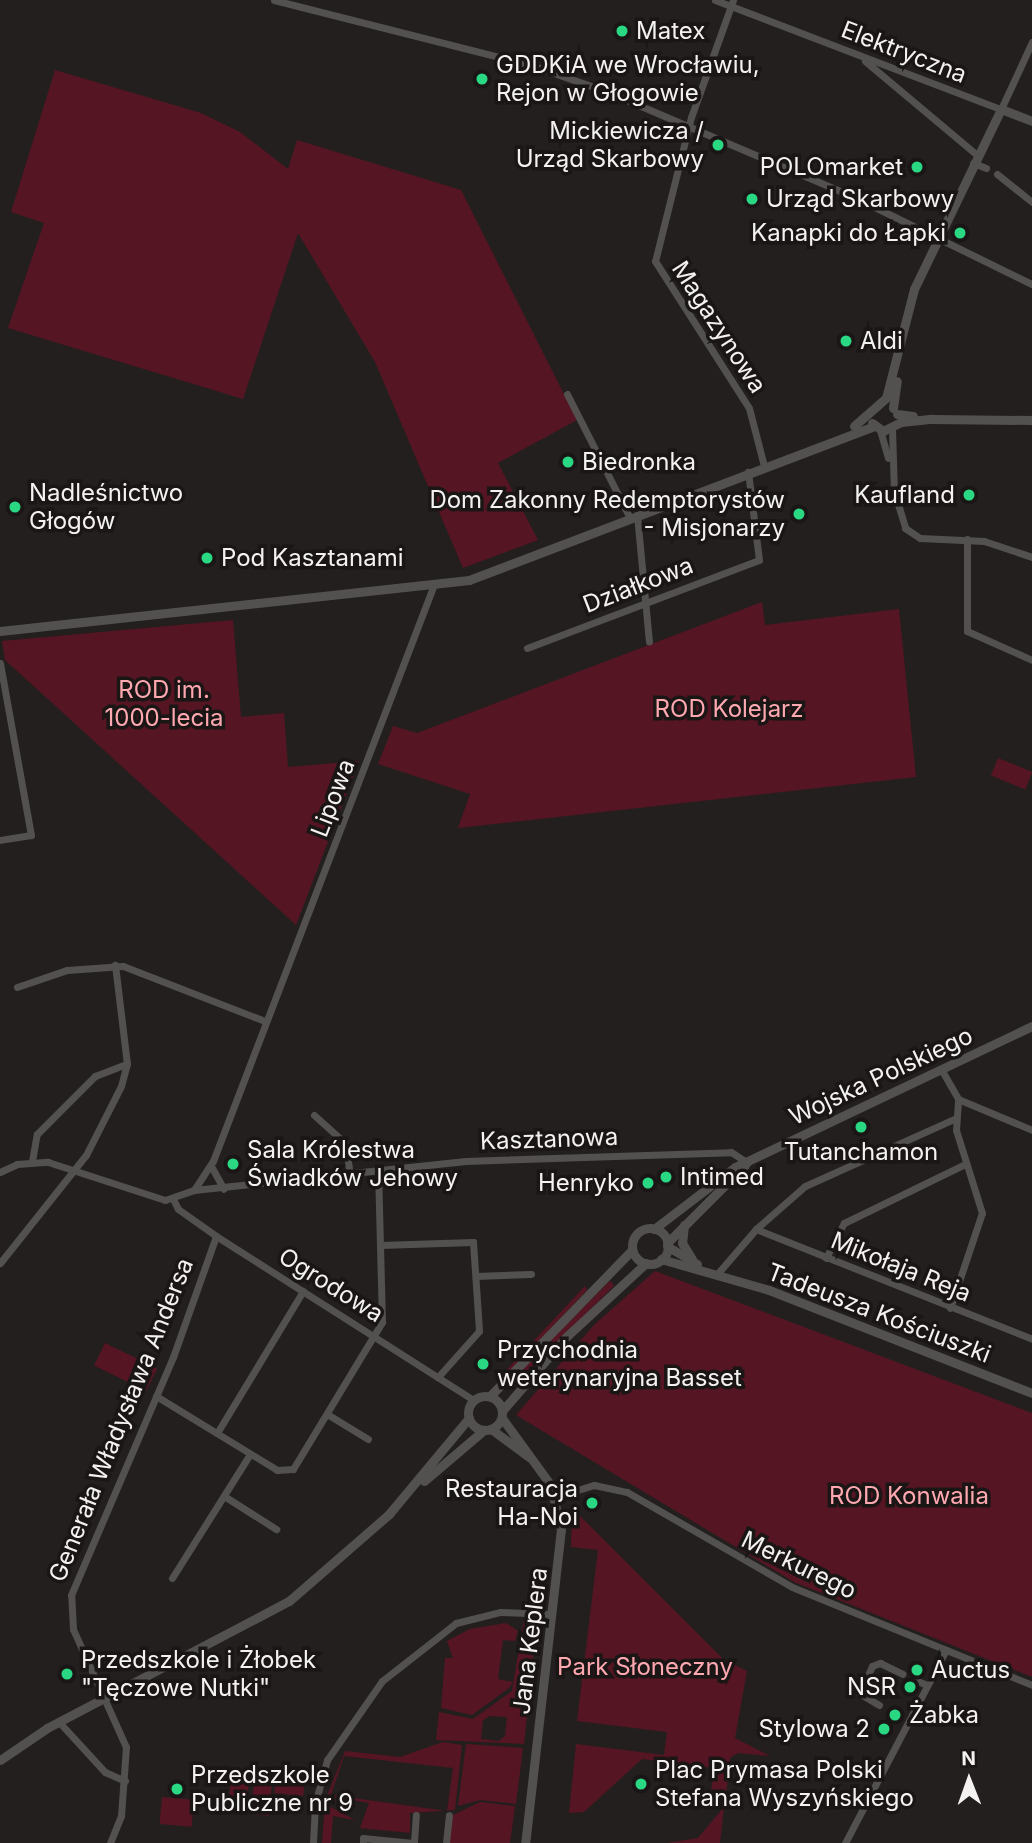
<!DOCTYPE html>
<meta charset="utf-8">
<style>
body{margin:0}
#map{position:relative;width:1032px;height:1843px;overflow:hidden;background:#241f1f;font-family:Inter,sans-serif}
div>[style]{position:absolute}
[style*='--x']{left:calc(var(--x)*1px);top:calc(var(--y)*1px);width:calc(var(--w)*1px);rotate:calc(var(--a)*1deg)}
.green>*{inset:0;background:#561522;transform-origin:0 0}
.minor>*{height:7px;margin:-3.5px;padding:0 3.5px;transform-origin:3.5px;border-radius:3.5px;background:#535050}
.tertiary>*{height:9px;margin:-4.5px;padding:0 4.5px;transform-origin:4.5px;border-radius:4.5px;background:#535050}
.tertiary>.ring{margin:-4.5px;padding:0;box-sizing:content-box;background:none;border:9px solid #535050;border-radius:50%}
.dots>*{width:19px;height:19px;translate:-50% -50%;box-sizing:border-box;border:4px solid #1a1616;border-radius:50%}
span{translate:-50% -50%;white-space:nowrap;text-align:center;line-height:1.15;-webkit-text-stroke:7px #1a1616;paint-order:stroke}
.poi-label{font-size:24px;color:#f4f1f1}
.left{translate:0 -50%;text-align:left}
.right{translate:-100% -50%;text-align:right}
.street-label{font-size:24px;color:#f4f1f1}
.park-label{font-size:24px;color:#ffa8b0}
.north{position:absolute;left:934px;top:1745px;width:70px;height:70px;-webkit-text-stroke:5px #1a1616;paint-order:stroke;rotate:359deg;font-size:19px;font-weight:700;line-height:28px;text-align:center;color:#f4f1f1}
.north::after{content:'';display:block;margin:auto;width:24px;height:32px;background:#f4f1f1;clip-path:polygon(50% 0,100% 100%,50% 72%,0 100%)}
</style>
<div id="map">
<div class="green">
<i style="clip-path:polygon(55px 70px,201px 113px,240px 132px,288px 169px,297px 140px,461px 190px,577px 420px,498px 463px,538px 540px,463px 568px,375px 362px,298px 233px,243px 399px,8px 328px,44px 223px,11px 212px)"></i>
<i style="clip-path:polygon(762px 602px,765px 625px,899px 609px,916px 777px,458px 828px,470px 794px,378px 764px,393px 726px,417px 733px)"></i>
<i style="clip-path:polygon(233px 620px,241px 717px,284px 713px,288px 767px,359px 761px,296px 925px,5px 660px,2px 641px)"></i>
<i style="left:998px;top:758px;width:37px;height:19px;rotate:22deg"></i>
<i style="clip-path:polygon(655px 1271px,1032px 1413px,1032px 1677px,794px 1582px,516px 1415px,594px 1325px)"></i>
<i style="left:610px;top:1281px;width:6px;height:144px;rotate:45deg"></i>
<i style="clip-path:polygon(585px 1286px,587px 1290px,503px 1378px,502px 1375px)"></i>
<i style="left:105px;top:1343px;width:58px;height:25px;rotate:26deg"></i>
<i style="clip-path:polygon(572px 1508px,723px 1659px,747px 1671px,735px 1738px,770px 1756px,738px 1753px,730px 1758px,725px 1805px,711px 1793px,714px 1768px,642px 1759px,584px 1812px,569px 1813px,576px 1744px,664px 1755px,667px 1732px,577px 1721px,598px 1550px,571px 1547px)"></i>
<i style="clip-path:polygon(evenodd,524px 1619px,537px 1620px,524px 1744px,436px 1740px,439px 1712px,473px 1719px,512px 1691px,524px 1619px,490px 1716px,507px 1717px,505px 1736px,499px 1741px,481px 1739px,483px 1720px,490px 1716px)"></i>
<i style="clip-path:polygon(506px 1623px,518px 1631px,515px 1641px,503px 1640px,498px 1679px,513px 1682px,509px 1688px,472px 1715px,441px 1708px,445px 1658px,453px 1658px,447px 1641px,470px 1629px)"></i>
<i style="clip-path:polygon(evenodd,443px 1742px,462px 1745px,455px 1810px,410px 1813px,410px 1833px,360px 1828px,369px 1803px,327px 1796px,345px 1751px,400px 1757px,443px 1742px,344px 1756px,453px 1768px,447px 1811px,331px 1795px,344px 1756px)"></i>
<i style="clip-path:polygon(466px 1744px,523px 1748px,516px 1804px,480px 1800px,458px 1806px)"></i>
<i style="left:232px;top:1770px;width:18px;height:42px;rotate:6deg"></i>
<i style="left:255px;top:1773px;width:18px;height:41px;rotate:6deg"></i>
<i style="left:276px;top:1777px;width:29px;height:16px;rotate:6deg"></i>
<i style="left:162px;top:1797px;width:32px;height:27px;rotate:5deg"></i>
<i style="clip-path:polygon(480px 1802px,515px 1806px,510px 1843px,448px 1843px,451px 1816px)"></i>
<i style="clip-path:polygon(325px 1804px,355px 1820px,333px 1816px,331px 1843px,322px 1843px)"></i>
<i style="clip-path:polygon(724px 1807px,720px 1843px,667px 1843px,698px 1838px)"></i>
</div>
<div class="minor">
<i style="--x:274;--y:0;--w:268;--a:14.2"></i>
<i style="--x:534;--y:66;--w:78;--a:19.4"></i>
<i style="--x:608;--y:92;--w:265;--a:23.1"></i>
<i style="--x:852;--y:196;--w:200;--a:26.1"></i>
<i style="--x:715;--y:0;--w:306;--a:20.9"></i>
<i style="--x:1001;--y:109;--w:74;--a:-65.2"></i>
<i style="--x:733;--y:0;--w:124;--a:109.7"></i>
<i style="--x:691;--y:117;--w:148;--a:104"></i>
<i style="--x:655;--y:261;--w:174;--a:57.4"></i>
<i style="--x:749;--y:408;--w:60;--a:75.5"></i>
<i style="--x:865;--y:61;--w:146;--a:40"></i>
<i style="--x:973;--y:163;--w:14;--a:21"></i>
<i style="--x:997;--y:174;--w:45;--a:38.7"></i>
<i style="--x:567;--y:394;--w:139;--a:63.1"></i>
<i style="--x:892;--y:429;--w:62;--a:88.2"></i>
<i style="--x:894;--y:491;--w:39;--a:73"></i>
<i style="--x:905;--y:528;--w:18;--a:34"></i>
<i style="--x:920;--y:538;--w:64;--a:2.7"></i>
<i style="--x:984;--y:541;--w:51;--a:18.4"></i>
<i style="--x:880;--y:430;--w:29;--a:74"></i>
<i style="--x:637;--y:515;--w:127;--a:84.6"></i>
<i style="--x:967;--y:539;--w:92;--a:90"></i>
<i style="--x:967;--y:631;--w:71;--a:24"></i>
<i style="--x:527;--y:648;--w:248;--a:-20.8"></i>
<i style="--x:759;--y:560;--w:89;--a:-97.1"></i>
<i style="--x:0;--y:663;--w:175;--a:79.8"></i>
<i style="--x:31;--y:835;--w:31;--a:171"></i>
<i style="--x:17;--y:987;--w:53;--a:-18.8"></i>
<i style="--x:67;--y:970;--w:56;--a:-4.1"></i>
<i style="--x:123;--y:966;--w:152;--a:21.2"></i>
<i style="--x:941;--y:1069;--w:34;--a:60"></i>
<i style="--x:958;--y:1099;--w:80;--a:22.7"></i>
<i style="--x:314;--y:1115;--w:42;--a:42.1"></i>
<i style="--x:345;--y:1143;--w:31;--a:81"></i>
<i style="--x:32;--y:1161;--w:27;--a:-80"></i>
<i style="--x:37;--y:1134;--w:82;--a:-45"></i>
<i style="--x:95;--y:1076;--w:34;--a:-21"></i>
<i style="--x:211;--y:1166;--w:26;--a:61"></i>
<i style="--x:0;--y:1172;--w:19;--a:-25"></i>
<i style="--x:17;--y:1164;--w:31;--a:-4"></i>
<i style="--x:48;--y:1162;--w:123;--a:18"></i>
<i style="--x:165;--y:1200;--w:31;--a:-19"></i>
<i style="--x:194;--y:1190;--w:273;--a:-6.1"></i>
<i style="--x:465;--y:1161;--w:266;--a:-1.9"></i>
<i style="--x:731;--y:1152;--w:20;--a:33"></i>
<i style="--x:194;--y:1190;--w:35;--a:-57"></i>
<i style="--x:213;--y:1161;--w:615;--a:-69.03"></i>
<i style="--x:173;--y:1199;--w:11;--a:63"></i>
<i style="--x:178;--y:1209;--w:47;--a:35.4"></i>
<i style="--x:216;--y:1236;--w:305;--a:32.5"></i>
<i style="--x:756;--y:1229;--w:297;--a:21.7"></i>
<i style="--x:380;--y:1245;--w:93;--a:-1.8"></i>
<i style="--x:473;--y:1242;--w:89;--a:86.1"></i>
<i style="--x:479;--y:1331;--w:62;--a:131.7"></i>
<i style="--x:826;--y:1258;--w:39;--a:-63"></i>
<i style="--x:844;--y:1223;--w:135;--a:-26"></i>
<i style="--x:0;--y:1263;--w:138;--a:-51.5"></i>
<i style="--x:86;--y:1155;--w:77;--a:-63.1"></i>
<i style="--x:121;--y:1086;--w:23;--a:-75"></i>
<i style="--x:127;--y:1064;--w:100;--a:-96.9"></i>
<i style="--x:718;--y:1273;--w:58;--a:-49.2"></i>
<i style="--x:756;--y:1229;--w:65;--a:-41.3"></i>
<i style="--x:805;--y:1186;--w:163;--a:-24.2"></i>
<i style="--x:476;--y:1276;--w:55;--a:-2.1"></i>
<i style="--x:950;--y:1308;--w:100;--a:-71.4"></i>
<i style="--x:982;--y:1213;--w:87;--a:-107.4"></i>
<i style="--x:956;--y:1130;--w:31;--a:-86"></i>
<i style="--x:156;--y:1396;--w:142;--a:31.4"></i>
<i style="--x:277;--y:1470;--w:16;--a:-4"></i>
<i style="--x:293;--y:1469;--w:172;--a:-58.8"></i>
<i style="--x:382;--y:1322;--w:152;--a:-91.5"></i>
<i style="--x:327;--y:1414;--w:48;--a:31.4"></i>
<i style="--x:217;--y:1433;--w:166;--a:-58.8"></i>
<i style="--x:224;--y:1496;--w:62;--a:32.4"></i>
<i style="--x:555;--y:1497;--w:41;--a:-17.1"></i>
<i style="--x:594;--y:1485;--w:34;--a:12"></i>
<i style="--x:627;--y:1492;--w:190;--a:29.9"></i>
<i style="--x:792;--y:1587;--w:259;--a:22.2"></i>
<i style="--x:172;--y:1578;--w:146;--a:-57.8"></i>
<i style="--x:915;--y:1680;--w:13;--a:23"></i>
<i style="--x:879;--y:1705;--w:23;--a:-149"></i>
<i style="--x:859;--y:1693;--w:30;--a:-64"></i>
<i style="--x:872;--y:1666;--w:9;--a:-21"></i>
<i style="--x:880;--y:1663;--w:25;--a:26"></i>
<i style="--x:59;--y:1722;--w:68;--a:47.4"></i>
<i style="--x:105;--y:1772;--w:22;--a:24"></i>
<i style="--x:414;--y:1842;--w:27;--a:-86"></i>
<i style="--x:110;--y:1843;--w:29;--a:-68"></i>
<i style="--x:121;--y:1816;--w:69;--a:-85.9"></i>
<i style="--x:126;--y:1747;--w:129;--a:-114.2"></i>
<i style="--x:73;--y:1629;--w:34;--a:-93"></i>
<i style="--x:71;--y:1595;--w:259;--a:-66.8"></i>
<i style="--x:173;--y:1357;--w:128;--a:-70.4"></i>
<i style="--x:313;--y:1843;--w:39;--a:-87"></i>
<i style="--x:315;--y:1804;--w:46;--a:-74.7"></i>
<i style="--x:327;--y:1760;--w:96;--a:-55.2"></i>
<i style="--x:382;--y:1681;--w:94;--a:-38.1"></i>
<i style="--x:456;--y:1623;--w:45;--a:-14"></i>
<i style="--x:500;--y:1612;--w:52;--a:2.2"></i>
<i style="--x:363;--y:1843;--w:5;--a:-90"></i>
<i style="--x:363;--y:1838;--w:50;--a:5.7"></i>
<i style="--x:446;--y:1843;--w:28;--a:-84"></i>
<i style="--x:845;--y:1843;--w:218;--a:-62.4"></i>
</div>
<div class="tertiary">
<i style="--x:893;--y:408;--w:27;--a:-82"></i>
<i style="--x:897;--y:414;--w:16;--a:7"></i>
<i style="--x:872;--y:423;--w:14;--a:36"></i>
<i style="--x:883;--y:431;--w:20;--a:-27"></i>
<i style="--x:901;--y:422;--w:31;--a:-6"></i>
<i style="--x:932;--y:419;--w:100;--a:0.6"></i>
<i style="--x:854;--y:426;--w:43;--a:-41.2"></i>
<i style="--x:886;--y:398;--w:113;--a:-75.6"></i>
<i style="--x:914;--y:289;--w:200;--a:-64.2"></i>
<i style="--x:1001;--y:109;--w:33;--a:21"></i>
<i style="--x:0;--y:631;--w:472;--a:-6.2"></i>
<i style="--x:469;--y:580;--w:433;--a:-20.8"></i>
<i style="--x:684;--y:1225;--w:18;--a:96"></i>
<i style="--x:682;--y:1243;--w:19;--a:58"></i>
<i class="ring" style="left:632px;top:1228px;width:27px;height:27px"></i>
<i style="--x:654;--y:1229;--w:102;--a:-37.4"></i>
<i style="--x:735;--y:1167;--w:329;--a:-25.4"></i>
<i style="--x:667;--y:1243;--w:110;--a:-45"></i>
<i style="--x:667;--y:1246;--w:35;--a:31"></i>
<i style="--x:661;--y:1259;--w:112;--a:16"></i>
<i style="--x:769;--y:1290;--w:282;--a:21.4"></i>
<i class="ring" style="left:468px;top:1396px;width:25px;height:25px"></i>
<i style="--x:490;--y:1396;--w:204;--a:-45.8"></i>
<i style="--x:502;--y:1411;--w:98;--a:-49.1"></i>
<i style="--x:566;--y:1337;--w:109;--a:-42.8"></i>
<i style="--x:502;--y:1418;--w:82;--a:54"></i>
<i style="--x:550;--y:1484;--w:46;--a:76.3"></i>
<i style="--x:561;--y:1529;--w:316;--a:96.5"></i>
<i style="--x:491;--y:1429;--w:47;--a:36.4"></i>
<i style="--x:424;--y:1481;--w:79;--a:-40.4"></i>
<i style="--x:0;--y:1760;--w:57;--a:-34.2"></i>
<i style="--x:47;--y:1728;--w:273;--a:-27.7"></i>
<i style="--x:289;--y:1601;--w:133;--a:-41"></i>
<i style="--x:389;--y:1514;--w:125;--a:-50.2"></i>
</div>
<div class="dots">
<i style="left:622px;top:31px;background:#2ad884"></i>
<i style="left:482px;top:79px;background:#2ad884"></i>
<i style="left:718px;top:145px;background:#2ad884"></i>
<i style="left:917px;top:167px;background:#2ad884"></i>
<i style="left:752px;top:199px;background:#2ad884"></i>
<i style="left:960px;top:233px;background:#2ad884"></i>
<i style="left:846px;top:341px;background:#2ad884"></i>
<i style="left:568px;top:462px;background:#2ad884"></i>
<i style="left:969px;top:495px;background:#2ad884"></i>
<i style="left:15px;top:507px;background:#2ad884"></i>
<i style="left:799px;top:514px;background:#2ad884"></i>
<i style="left:207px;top:558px;background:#2ad884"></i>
<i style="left:861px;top:1127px;background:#2ad884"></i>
<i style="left:233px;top:1164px;background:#2ad884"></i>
<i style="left:666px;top:1177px;background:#2ad884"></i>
<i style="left:648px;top:1183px;background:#2ad884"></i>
<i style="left:483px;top:1364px;background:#2ad884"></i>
<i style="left:592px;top:1503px;background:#2ad884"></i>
<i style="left:917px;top:1670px;background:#2ad884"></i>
<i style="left:67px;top:1674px;background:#2ad884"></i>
<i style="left:910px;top:1687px;background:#2ad884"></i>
<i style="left:895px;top:1715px;background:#2ad884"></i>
<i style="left:884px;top:1729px;background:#2ad884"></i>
<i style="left:641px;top:1784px;background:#2ad884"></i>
<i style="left:177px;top:1789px;background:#2ad884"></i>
</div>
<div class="poi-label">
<span class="left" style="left:636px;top:31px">Matex</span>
<span class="left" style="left:496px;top:79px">GDDKiA we Wrocławiu,<br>Rejon w Głogowie</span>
<span class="right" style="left:704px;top:145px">Mickiewicza /<br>Urząd Skarbowy</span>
<span class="right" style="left:903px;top:167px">POLOmarket</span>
<span class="left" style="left:766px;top:199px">Urząd Skarbowy</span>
<span class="right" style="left:946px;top:233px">Kanapki do Łapki</span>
<span class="left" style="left:860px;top:341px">Aldi</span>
<span class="left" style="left:582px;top:462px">Biedronka</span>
<span class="left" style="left:29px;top:507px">Nadleśnictwo<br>Głogów</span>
<span class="right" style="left:955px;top:495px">Kaufland</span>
<span class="right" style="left:785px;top:514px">Dom Zakonny Redemptorystów<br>- Misjonarzy</span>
<span class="left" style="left:221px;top:558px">Pod Kasztanami</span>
<span class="left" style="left:247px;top:1164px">Sala Królestwa<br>Świadków Jehowy</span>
<span style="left:861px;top:1152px">Tutanchamon</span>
<span class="left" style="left:680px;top:1177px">Intimed</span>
<span class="right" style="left:634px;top:1183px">Henryko</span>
<span class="left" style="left:497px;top:1364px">Przychodnia<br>weterynaryjna Basset</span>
<span class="right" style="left:578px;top:1503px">Restauracja<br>Ha-Noi</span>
<span class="left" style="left:81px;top:1674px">Przedszkole i Żłobek<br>"Tęczowe Nutki"</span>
<span class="left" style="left:931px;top:1670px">Auctus</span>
<span class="right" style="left:896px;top:1687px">NSR</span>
<span class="left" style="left:909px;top:1715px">Żabka</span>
<span class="right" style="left:870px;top:1729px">Stylowa 2</span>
<span class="left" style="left:655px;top:1784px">Plac Prymasa Polski<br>Stefana Wyszyńskiego</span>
<span class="left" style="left:191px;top:1789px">Przedszkole<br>Publiczne nr 9</span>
</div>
<div class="street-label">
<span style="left:904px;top:52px;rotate:21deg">Elektryczna</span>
<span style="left:719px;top:327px;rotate:57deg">Magazynowa</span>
<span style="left:638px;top:585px;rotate:-21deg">Działkowa</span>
<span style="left:333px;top:798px;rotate:-69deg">Lipowa</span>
<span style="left:881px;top:1076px;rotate:-25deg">Wojska Polskiego</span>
<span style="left:549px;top:1139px;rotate:-2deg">Kasztanowa</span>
<span style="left:901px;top:1267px;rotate:22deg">Mikołaja Reja</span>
<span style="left:331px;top:1285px;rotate:32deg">Ogrodowa</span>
<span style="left:879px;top:1313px;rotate:21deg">Tadeusza Kościuszki</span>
<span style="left:121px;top:1420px;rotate:-68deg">Generała Władysława Andersa</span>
<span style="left:799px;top:1565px;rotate:26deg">Merkurego</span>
<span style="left:530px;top:1641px;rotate:-83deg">Jana Keplera</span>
</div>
<div class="park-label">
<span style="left:164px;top:704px">ROD im.<br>1000-lecia</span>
<span style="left:729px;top:709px">ROD Kolejarz</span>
<span style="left:909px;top:1496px">ROD Konwalia</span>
<span style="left:645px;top:1667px">Park Słoneczny</span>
</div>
<div class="north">N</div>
</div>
